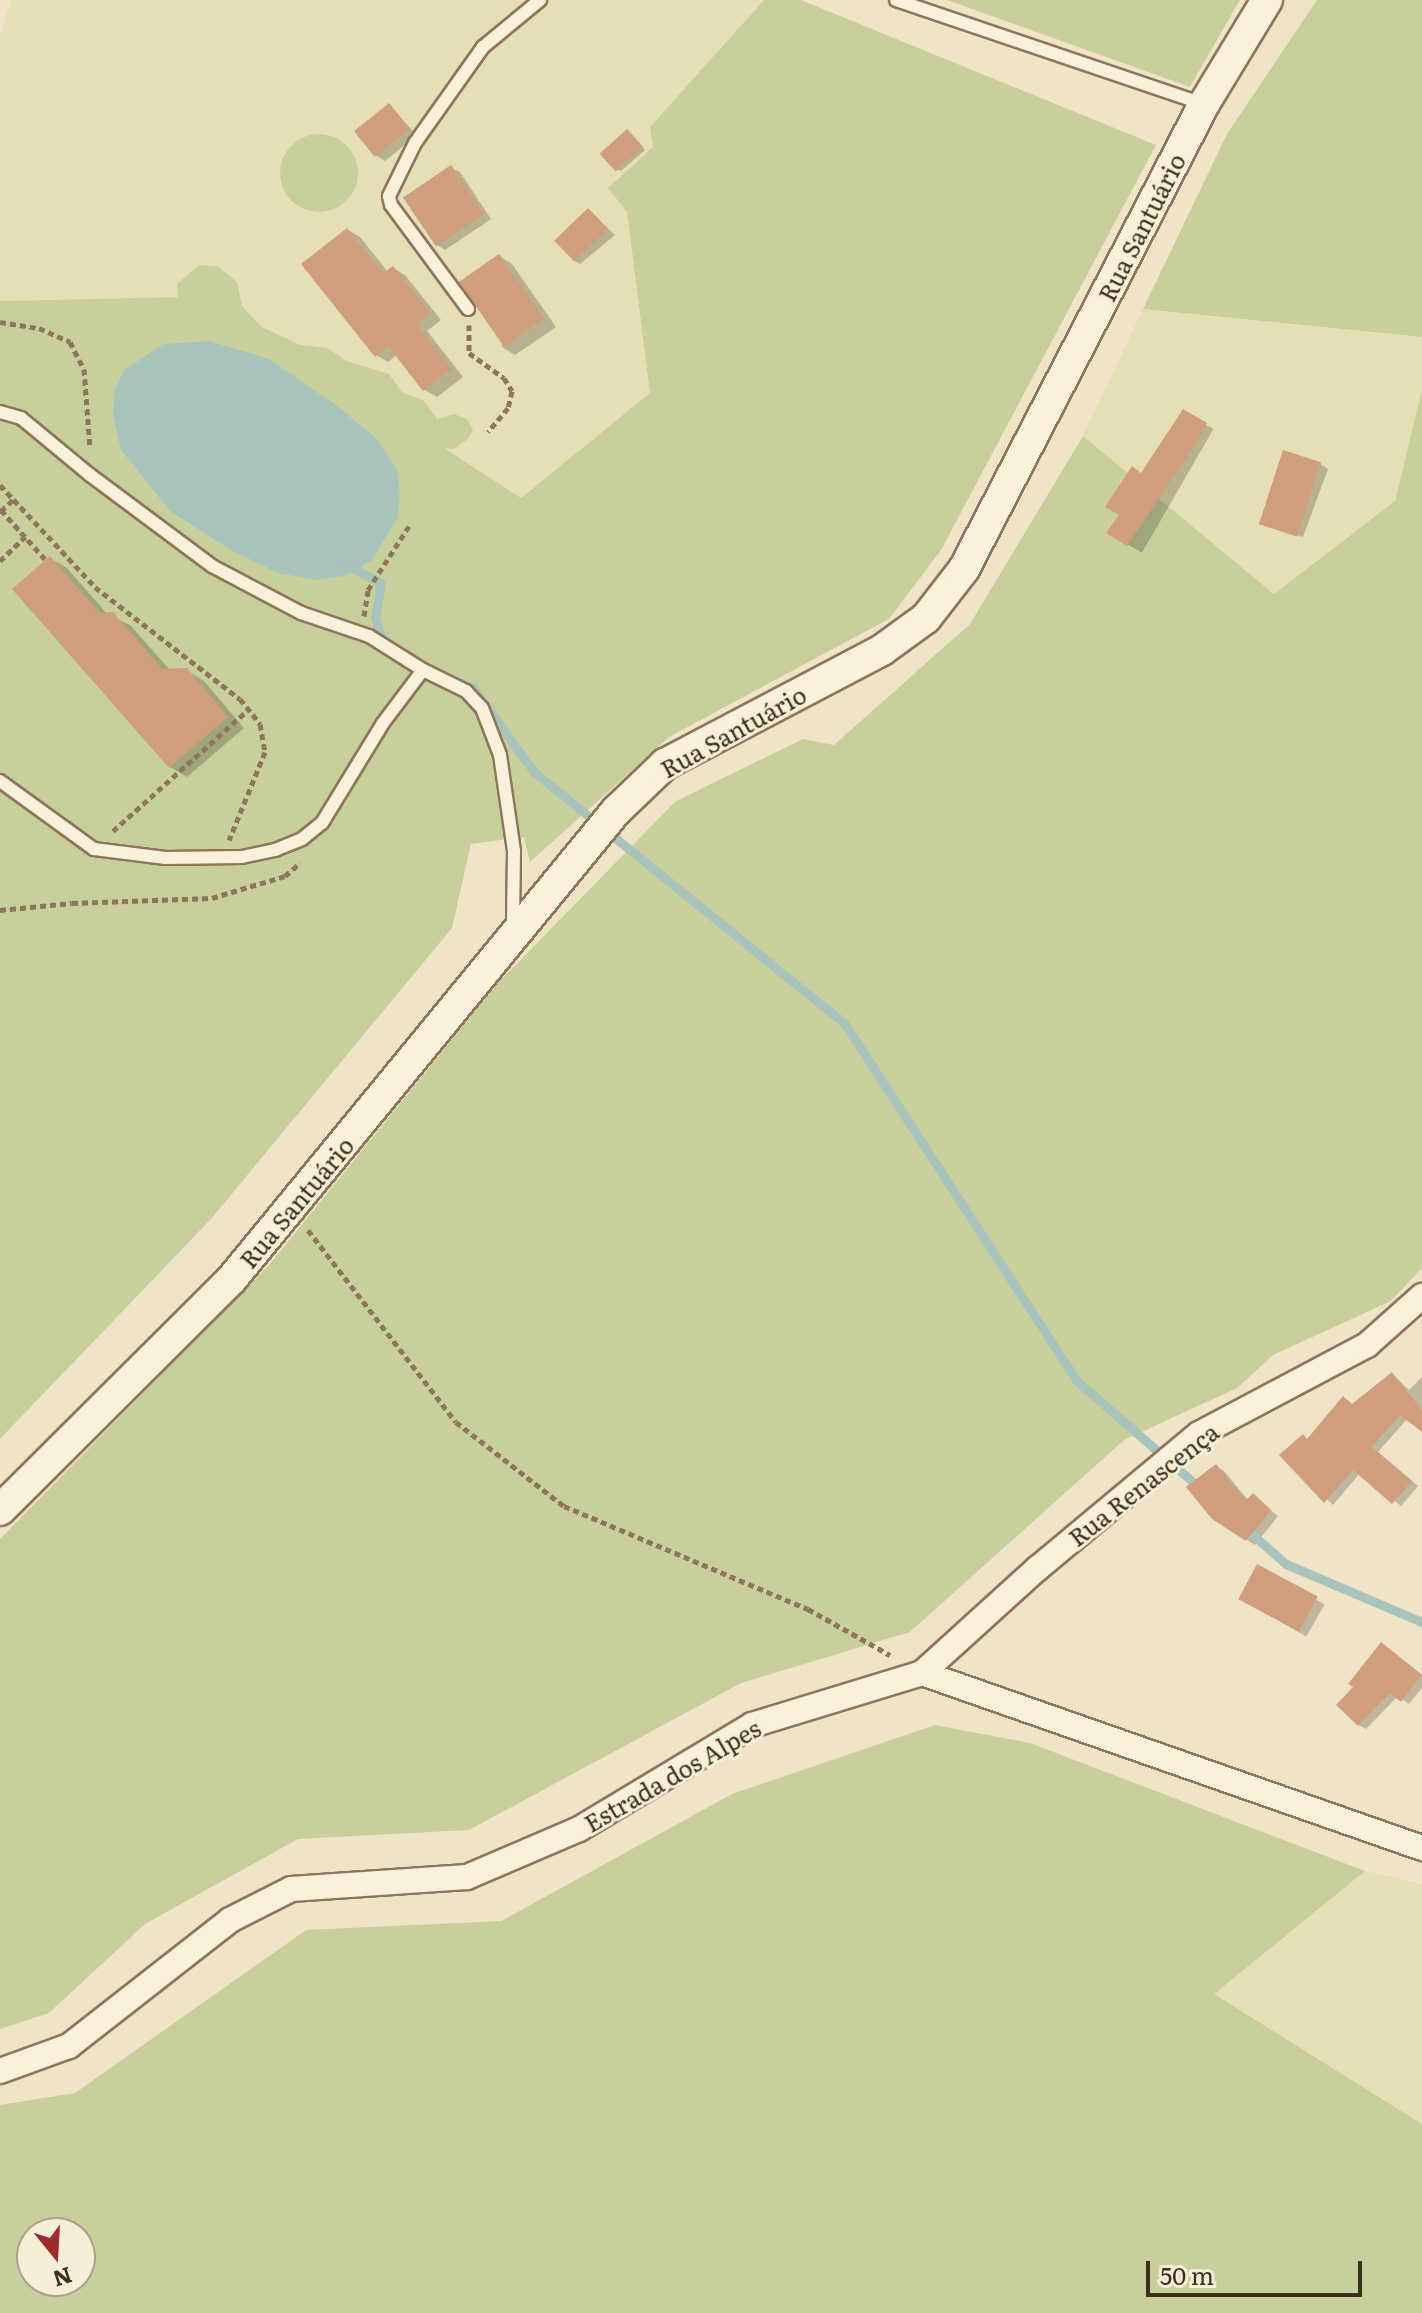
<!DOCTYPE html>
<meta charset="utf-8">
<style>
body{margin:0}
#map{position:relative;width:1422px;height:2313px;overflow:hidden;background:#f0e4c8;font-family:Literata,serif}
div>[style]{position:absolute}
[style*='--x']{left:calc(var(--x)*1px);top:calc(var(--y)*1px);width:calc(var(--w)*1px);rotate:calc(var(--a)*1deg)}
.farmland>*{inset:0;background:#e6deb5}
.green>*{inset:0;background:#c9cf9b}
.round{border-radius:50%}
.water>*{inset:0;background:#a9c4bc}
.shadow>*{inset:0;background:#0003;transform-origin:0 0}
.stream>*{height:9px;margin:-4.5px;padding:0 4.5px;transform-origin:4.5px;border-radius:4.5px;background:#a9c4bc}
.building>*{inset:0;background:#cf9f7d;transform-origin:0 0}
.path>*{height:5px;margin-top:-2.5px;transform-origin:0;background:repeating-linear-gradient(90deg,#8d765c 0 6px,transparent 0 10px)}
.roads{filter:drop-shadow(2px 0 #8d765c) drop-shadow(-2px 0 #8d765c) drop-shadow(0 2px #8d765c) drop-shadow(0 -2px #8d765c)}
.service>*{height:12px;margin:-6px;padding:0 6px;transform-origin:6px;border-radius:6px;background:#faf1dc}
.minor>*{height:24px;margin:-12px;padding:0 12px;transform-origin:12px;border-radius:12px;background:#faf1dc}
.tertiary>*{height:30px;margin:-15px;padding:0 15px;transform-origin:15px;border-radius:15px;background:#faf1dc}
span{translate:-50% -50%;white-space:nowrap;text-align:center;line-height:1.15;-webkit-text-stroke:6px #f7eed8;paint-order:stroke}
.street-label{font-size:24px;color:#3d2e20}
.north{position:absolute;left:16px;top:2217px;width:80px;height:80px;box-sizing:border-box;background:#f7eed8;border:2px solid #ada18e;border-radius:50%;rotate:162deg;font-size:22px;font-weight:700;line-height:32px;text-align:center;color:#3d2e20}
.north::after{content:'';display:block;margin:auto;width:28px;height:36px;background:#9e2a2b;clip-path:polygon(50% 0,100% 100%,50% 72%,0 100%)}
.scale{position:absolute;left:1146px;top:2261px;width:216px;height:36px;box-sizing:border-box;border:4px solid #3d2e20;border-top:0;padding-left:10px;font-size:24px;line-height:28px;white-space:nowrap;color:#3d2e20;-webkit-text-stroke:6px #f7eed8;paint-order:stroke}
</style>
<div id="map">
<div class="farmland">
<i style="clip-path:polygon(11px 0,764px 0,651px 127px,653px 147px,608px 188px,627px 212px,650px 393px,521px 498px,212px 296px,0 301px,0 37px)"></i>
<i style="clip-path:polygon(1143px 309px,1422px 337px,1422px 390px,1395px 501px,1274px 594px,1083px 436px)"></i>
<i style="clip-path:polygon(1365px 1871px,1422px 1884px,1422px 2124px,1213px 1994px)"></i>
</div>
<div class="green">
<i style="clip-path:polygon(764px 0,801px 0,1156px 145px,941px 550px,889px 619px,669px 737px,530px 862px,524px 837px,471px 844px,452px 928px,211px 1219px,0 1439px,0 301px,178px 297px,177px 284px,199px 265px,219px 267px,237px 282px,242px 306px,262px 327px,300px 345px,327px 348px,347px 361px,389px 374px,402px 392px,424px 401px,437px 419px,454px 414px,467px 419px,473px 430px,467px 440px,453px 449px,444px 448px,521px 498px,650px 393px,627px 212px,608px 188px,653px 147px,650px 127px)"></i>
<i style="clip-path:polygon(947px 0,1240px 0,1190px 87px)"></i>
<i style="clip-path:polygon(1317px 0,1422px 0,1422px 337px,1143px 309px,1227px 134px)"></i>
<i class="round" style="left:280px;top:134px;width:78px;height:78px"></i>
<i style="clip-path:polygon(1422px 390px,1422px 1268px,1391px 1301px,1273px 1355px,1237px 1388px,1124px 1440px,910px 1632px,741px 1683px,469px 1830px,298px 1839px,145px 1924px,49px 2013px,0 2029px,0 1539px,269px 1265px,497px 984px,676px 801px,803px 739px,834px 745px,970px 624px,1083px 436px,1274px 594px,1395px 501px)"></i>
<i style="clip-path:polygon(evenodd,935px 1725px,1030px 1743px,1365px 1871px,1214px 1994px,1422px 2124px,1422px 2313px,0 2313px,0 2105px,75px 2093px,306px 1930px,501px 1921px,732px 1794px,935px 1725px,32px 2233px,80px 2233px,80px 2281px,32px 2281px,32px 2233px)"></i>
</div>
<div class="water">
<i style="clip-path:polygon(209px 341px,269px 359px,336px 405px,378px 440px,397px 470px,400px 495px,397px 519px,372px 560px,345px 576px,317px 580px,278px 573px,231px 550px,170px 511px,121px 450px,113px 415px,115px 389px,124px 370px,163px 344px)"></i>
</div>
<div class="shadow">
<i style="clip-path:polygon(389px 106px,417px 135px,385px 161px,377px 156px)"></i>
<i style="clip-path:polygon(630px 134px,645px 150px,621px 171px,617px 169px)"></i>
<i style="clip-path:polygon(451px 168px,460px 172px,491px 219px,445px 250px,437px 245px)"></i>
<i style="clip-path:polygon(589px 211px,615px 235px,580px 264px,572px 259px)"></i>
<i style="clip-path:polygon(348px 230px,360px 237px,388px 272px,393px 268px,405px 275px,441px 320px,427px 331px,463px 377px,437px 397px,425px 390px,397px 355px,388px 362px,376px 355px)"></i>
<i style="clip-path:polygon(499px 256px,512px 264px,556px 327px,515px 355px,502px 347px)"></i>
<i style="left:1184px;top:412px;width:34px;height:143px;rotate:30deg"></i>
<i style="clip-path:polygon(1320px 464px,1328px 469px,1303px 537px,1259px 523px)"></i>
<i style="clip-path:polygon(50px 558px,67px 568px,108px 615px,130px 625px,171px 671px,186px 670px,204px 681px,244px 728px,187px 777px,170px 767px)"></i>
<i style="clip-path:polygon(1392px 1374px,1409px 1390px,1422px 1377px,1422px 1430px,1408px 1418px,1378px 1452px,1418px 1486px,1401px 1506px,1360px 1473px,1333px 1505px,1282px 1455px,1303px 1437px,1309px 1440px,1344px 1399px,1353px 1405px)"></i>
<i style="clip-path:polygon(1216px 1466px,1224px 1471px,1248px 1500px,1253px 1496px,1278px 1516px,1255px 1545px,1247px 1540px)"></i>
<i style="left:1258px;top:1566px;width:77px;height:37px;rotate:30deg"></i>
<i style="clip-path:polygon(1388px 1648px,1422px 1675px,1422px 1688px,1409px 1704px,1398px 1696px,1366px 1729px,1359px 1725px)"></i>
</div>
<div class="stream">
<i style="--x:347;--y:565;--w:38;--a:28"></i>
<i style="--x:381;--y:583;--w:35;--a:100"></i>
<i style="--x:375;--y:617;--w:32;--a:72"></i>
<i style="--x:460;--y:682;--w:14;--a:25"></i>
<i style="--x:473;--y:688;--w:104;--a:54"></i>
<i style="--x:534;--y:772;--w:400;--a:39"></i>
<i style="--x:845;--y:1024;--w:424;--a:57"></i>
<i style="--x:1076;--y:1380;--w:166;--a:41.1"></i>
<i style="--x:1245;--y:1528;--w:55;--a:41.3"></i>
<i style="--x:1286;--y:1564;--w:148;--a:23.1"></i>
</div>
<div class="building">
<i style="left:389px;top:103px;width:33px;height:45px;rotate:51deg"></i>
<i style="left:627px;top:129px;width:24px;height:37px;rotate:48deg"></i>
<i style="left:451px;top:165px;width:59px;height:58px;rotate:56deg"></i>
<i style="left:588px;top:208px;width:29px;height:47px;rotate:46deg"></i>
<i style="clip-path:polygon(347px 228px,383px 273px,393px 266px,431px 313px,417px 324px,452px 369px,423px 391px,388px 346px,375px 357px,301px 264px)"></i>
<i style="left:499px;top:254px;width:79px;height:49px;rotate:55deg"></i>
<i style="clip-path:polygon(1183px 409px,1207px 423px,1204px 431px,1127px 546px,1106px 533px,1119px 515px,1105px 507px,1132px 466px,1141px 473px)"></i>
<i style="left:1283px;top:450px;width:40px;height:78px;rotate:18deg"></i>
<i style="clip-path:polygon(50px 556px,100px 613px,113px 612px,162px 669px,187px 668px,228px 717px,169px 768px,12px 589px)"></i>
<i style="clip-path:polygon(1392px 1372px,1422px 1410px,1422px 1432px,1400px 1415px,1372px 1447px,1412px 1481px,1392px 1504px,1353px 1470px,1324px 1503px,1279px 1455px,1303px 1434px,1307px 1439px,1343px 1396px,1352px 1404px)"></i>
<i style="clip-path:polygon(1216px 1464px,1246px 1500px,1253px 1493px,1271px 1510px,1246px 1541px,1212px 1519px,1186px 1487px)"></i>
<i style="left:1257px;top:1564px;width:69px;height:40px;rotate:28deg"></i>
<i style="clip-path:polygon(1381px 1642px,1422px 1675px,1401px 1702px,1390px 1693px,1358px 1726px,1336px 1705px,1353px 1687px,1348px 1684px)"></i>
</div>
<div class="path">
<i style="--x:0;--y:322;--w:39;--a:9"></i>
<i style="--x:39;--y:328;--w:34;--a:24"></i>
<i style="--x:70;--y:342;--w:30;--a:63"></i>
<i style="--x:84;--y:369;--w:79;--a:85.7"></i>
<i style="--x:469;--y:325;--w:28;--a:90"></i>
<i style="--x:469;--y:353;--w:43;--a:35.5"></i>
<i style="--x:504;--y:378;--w:15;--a:58"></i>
<i style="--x:512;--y:391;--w:17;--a:103"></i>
<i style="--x:508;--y:408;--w:31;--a:130"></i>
<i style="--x:0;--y:485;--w:139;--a:47"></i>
<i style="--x:95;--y:587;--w:183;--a:37.7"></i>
<i style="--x:240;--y:699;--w:32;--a:51"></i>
<i style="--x:260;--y:724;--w:28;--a:80"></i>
<i style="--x:265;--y:752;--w:95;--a:112.2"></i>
<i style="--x:1;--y:510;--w:66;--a:48.1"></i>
<i style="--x:1;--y:511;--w:19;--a:-43"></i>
<i style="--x:0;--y:561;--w:35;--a:-44"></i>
<i style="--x:364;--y:616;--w:26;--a:-81"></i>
<i style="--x:368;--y:590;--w:76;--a:-57.4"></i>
<i style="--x:113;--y:831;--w:183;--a:-41.9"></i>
<i style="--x:0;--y:910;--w:72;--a:-5.6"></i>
<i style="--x:72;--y:903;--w:140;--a:-2"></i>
<i style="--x:212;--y:898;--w:76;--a:-16.8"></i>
<i style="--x:285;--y:876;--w:20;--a:-41"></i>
<i style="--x:308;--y:1230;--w:242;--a:52.4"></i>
<i style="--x:456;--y:1422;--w:137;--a:37.9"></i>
<i style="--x:564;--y:1506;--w:265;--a:22.9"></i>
<i style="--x:808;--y:1609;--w:94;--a:29.3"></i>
</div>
<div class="roads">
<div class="service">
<i style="--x:896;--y:0;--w:325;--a:18.7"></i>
<i style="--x:468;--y:309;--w:129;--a:-126.5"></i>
<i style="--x:391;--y:205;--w:9;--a:-103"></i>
<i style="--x:389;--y:196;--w:59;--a:-63.9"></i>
<i style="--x:415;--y:143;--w:118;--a:-54.7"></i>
<i style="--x:483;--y:47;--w:74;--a:-39.5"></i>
<i style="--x:0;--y:412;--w:22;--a:16"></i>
<i style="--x:21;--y:418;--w:89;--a:39.6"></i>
<i style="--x:90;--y:475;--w:152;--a:36.7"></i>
<i style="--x:212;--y:566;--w:101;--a:27.8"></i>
<i style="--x:301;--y:613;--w:72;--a:18.7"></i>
<i style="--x:369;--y:636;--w:64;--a:32.2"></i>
<i style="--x:0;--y:781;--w:116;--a:35.9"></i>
<i style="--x:94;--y:849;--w:72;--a:7.2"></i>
<i style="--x:165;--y:858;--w:77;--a:-0.7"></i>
<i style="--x:242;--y:857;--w:34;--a:-12"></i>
<i style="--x:275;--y:850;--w:29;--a:-22"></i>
<i style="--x:302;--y:839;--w:26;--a:-39"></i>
<i style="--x:322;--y:823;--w:117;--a:-58.6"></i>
<i style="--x:383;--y:723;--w:66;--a:-53"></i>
<i style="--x:423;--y:670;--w:48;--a:26"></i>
<i style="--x:466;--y:691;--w:23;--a:47"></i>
<i style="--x:482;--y:708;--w:50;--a:69"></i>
<i style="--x:500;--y:755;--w:97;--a:81.7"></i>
<i style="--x:514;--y:851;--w:76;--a:90.8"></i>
</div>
<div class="minor">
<i style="--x:922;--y:1673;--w:156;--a:-42.2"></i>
<i style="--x:1038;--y:1568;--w:209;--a:-39.8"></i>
<i style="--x:1199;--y:1434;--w:190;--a:-27.9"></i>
<i style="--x:1367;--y:1345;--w:74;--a:-41.7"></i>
<i style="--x:0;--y:2071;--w:73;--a:-19.9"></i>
<i style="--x:69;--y:2046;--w:204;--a:-38"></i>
<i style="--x:230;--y:1920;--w:68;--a:-26.9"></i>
<i style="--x:291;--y:1889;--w:176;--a:-3.9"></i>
<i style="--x:467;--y:1877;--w:122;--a:-23.2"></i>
<i style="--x:579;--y:1829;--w:202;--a:-31"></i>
<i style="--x:752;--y:1725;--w:178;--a:-17"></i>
<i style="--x:922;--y:1673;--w:530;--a:19.29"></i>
</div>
<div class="tertiary">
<i style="--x:0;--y:1510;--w:326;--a:-44.9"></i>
<i style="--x:231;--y:1280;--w:607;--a:-50.62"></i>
<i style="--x:616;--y:811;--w:68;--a:-43.8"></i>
<i style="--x:665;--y:764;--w:245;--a:-27.7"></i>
<i style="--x:882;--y:650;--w:54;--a:-36"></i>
<i style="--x:926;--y:618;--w:62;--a:-52.2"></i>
<i style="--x:964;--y:569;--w:523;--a:-62.7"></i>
<i style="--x:1204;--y:104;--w:122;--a:-58.8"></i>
</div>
</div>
<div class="street-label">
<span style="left:1141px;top:227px;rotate:-63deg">Rua Santuário</span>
<span style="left:733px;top:731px;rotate:-29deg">Rua Santuário</span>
<span style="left:296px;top:1202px;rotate:-50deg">Rua Santuário</span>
<span style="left:1143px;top:1484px;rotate:-38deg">Rua Renascença</span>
<span style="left:672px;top:1775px;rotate:-30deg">Estrada dos Alpes</span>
</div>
<div class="north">N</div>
<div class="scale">50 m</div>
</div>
